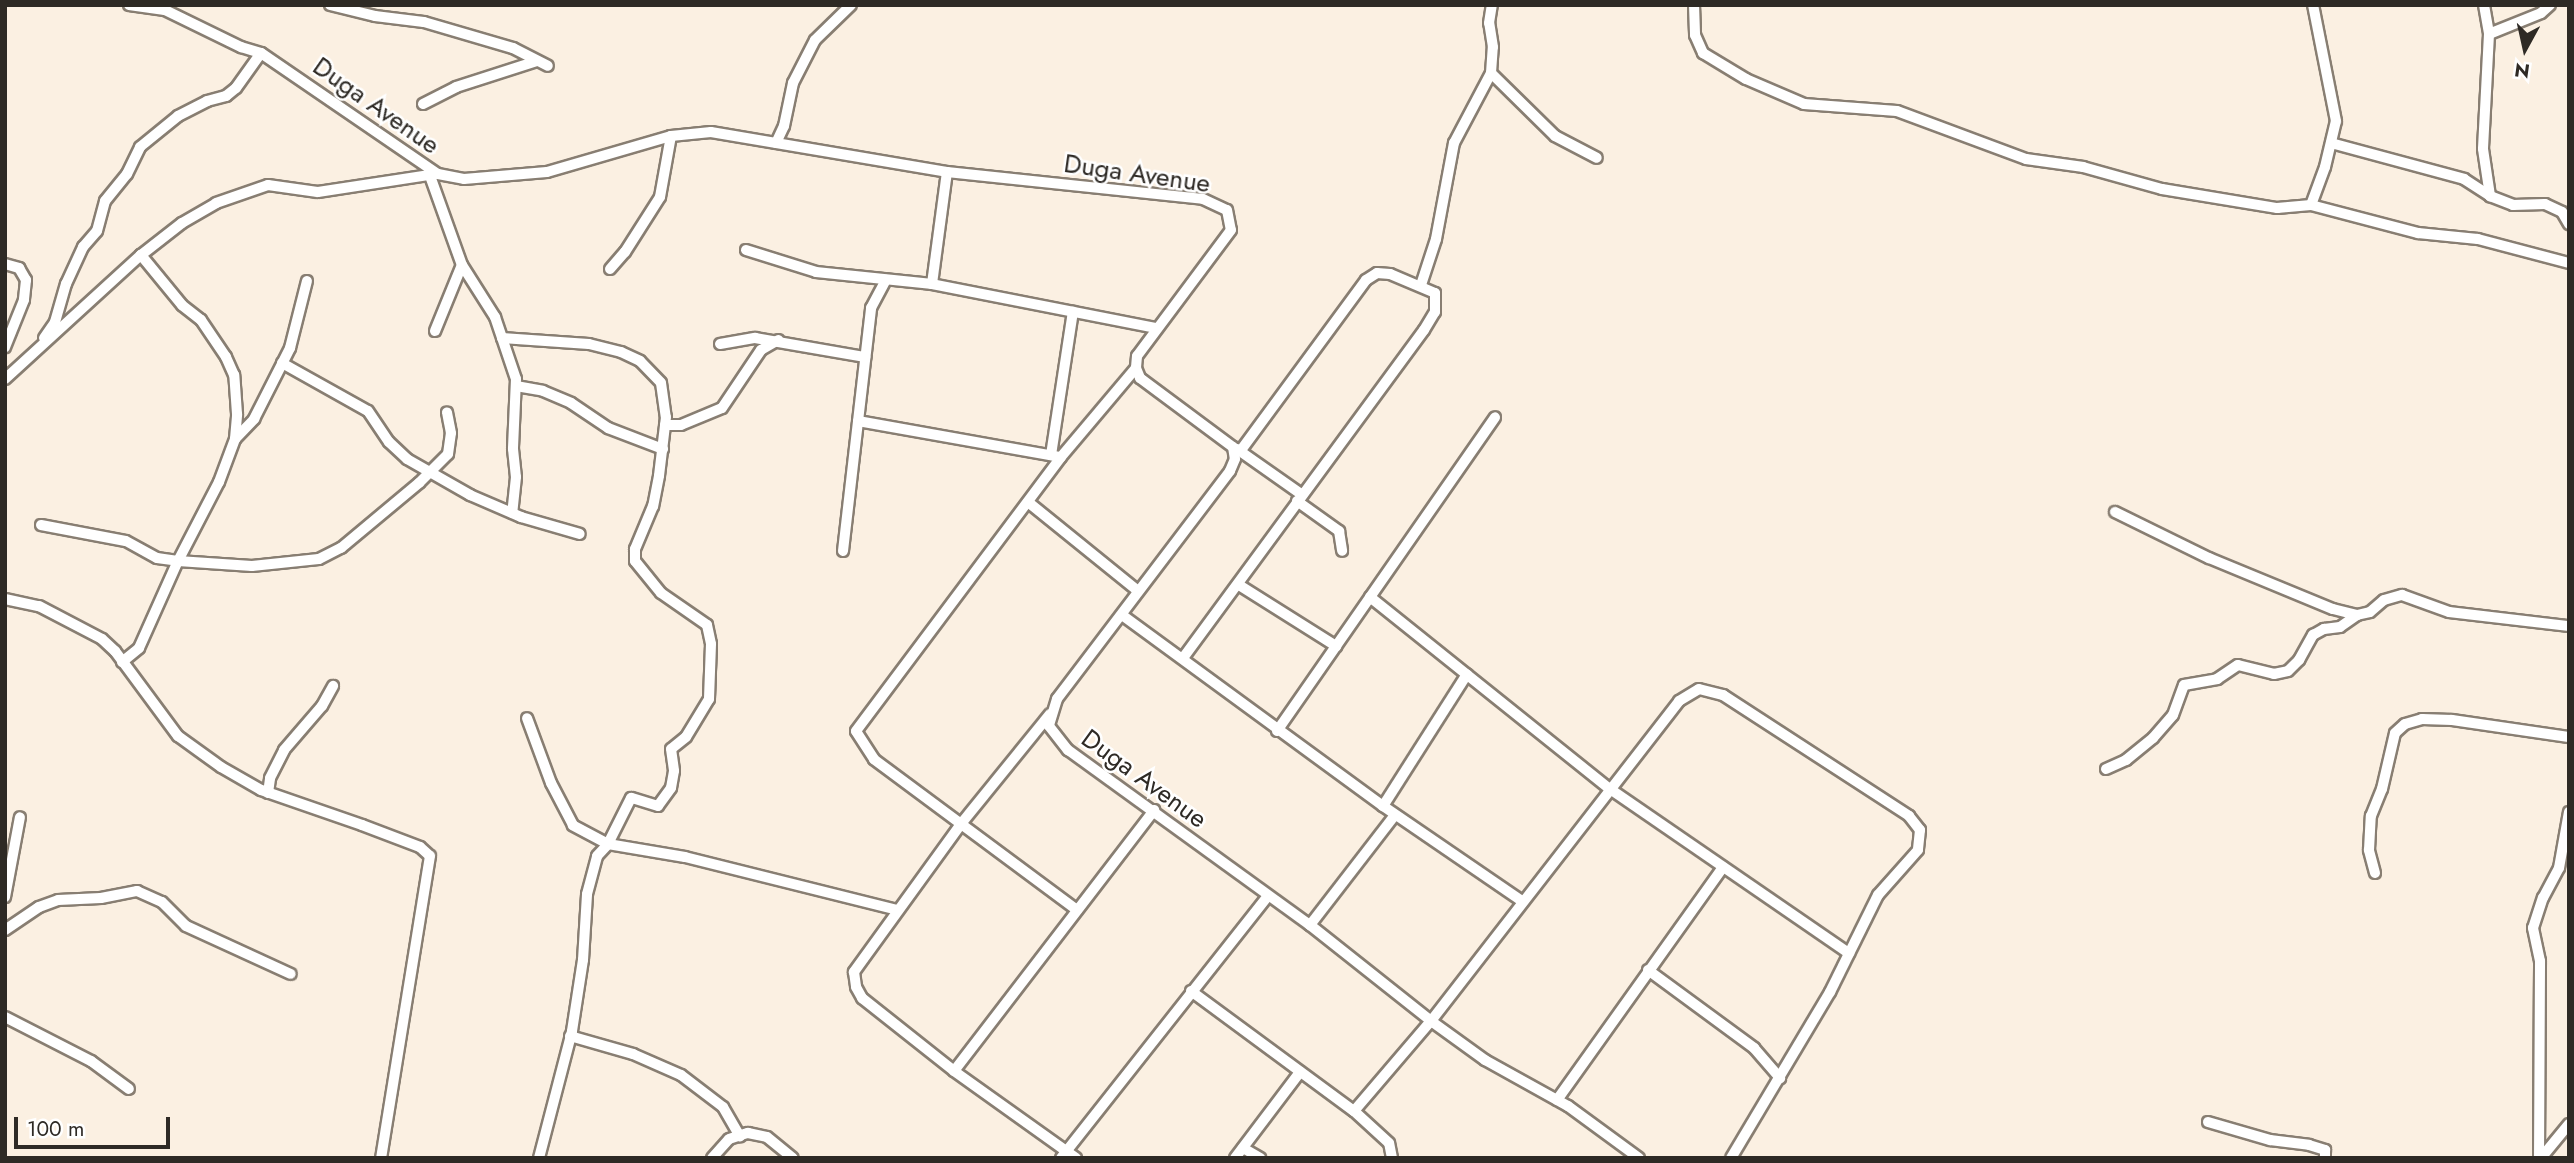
<!DOCTYPE html>
<style>
body{margin:0}
#map{position:relative;width:2574px;height:1163px;overflow:hidden;background:#fbf0e2;font-family:Jost,sans-serif}
div>[style]{position:absolute}
[style*='--x']{left:calc(var(--x)*1px);top:calc(var(--y)*1px);width:calc(var(--w)*1px);rotate:calc(var(--a)*1deg)}
.roads{filter:drop-shadow(2px 0 #887e72) drop-shadow(-2px 0 #887e72) drop-shadow(0 2px #887e72) drop-shadow(0 -2px #887e72)}
.minor>*{height:10px;margin:-5px;padding:0 5px;transform-origin:5px;border-radius:5px;background:#fff}
span{translate:-50% -50%;white-space:nowrap;text-align:center;line-height:1.15;-webkit-text-stroke:5px #fff;paint-order:stroke}
.street-label{font-size:26px;color:#2e2a25}
.frame{position:absolute;inset:0;border:7px solid #2e2a25;pointer-events:none}
.north{position:absolute;left:2490px;top:14px;width:70px;height:70px;-webkit-text-stroke:5px #fff;paint-order:stroke;rotate:188deg;font-size:19px;font-weight:700;line-height:28px;text-align:center;color:#2e2a25}
.north::after{content:'';display:block;margin:auto;width:24px;height:32px;background:#2e2a25;clip-path:polygon(50% 0,100% 100%,50% 72%,0 100%)}
.scale{position:absolute;left:14px;top:1117px;width:156px;height:32px;box-sizing:border-box;border:4px solid #2e2a25;border-top:0;padding-left:9px;font-size:21px;line-height:24px;white-space:nowrap;color:#2e2a25;-webkit-text-stroke:5px #fff;paint-order:stroke}
</style>
<div id="map">
<div class="roads">
<div class="minor">
<i style="--x:129;--y:5;--w:36;--a:8"></i>
<i style="--x:165;--y:10;--w:85;--a:26"></i>
<i style="--x:241;--y:47;--w:21;--a:17"></i>
<i style="--x:261;--y:53;--w:214;--a:34.4"></i>
<i style="--x:438;--y:174;--w:26;--a:11"></i>
<i style="--x:464;--y:179;--w:83;--a:-4.8"></i>
<i style="--x:547;--y:172;--w:129;--a:-16.2"></i>
<i style="--x:671;--y:136;--w:40;--a:-5.7"></i>
<i style="--x:711;--y:132;--w:239;--a:9.6"></i>
<i style="--x:947;--y:172;--w:257;--a:6"></i>
<i style="--x:1203;--y:199;--w:26;--a:25"></i>
<i style="--x:1227;--y:210;--w:20;--a:79"></i>
<i style="--x:1231;--y:230;--w:157;--a:126.7"></i>
<i style="--x:1137;--y:356;--w:12;--a:95"></i>
<i style="--x:1136;--y:368;--w:11;--a:68"></i>
<i style="--x:1140;--y:378;--w:116;--a:36.6"></i>
<i style="--x:1233;--y:447;--w:12;--a:81"></i>
<i style="--x:1235;--y:459;--w:13;--a:113"></i>
<i style="--x:1230;--y:471;--w:286;--a:127.2"></i>
<i style="--x:1057;--y:699;--w:28;--a:107"></i>
<i style="--x:1049;--y:726;--w:31;--a:52"></i>
<i style="--x:1068;--y:750;--w:299;--a:35.9"></i>
<i style="--x:1310;--y:925;--w:154;--a:38.4"></i>
<i style="--x:1431;--y:1021;--w:67;--a:35.8"></i>
<i style="--x:1485;--y:1060;--w:95;--a:29"></i>
<i style="--x:1568;--y:1106;--w:88;--a:36.2"></i>
<i style="--x:330;--y:5;--w:46;--a:13.7"></i>
<i style="--x:375;--y:16;--w:49;--a:7"></i>
<i style="--x:424;--y:22;--w:93;--a:16.3"></i>
<i style="--x:513;--y:48;--w:39;--a:27"></i>
<i style="--x:1694;--y:5;--w:30;--a:88"></i>
<i style="--x:1695;--y:35;--w:20;--a:66"></i>
<i style="--x:1703;--y:53;--w:50;--a:31.2"></i>
<i style="--x:1746;--y:79;--w:63;--a:23.3"></i>
<i style="--x:1804;--y:104;--w:93;--a:4.3"></i>
<i style="--x:1897;--y:111;--w:138;--a:20.4"></i>
<i style="--x:2026;--y:159;--w:58;--a:8"></i>
<i style="--x:2083;--y:167;--w:82;--a:15.6"></i>
<i style="--x:2162;--y:189;--w:117;--a:9.4"></i>
<i style="--x:2277;--y:208;--w:34;--a:-5"></i>
<i style="--x:2311;--y:205;--w:111;--a:14.7"></i>
<i style="--x:2418;--y:233;--w:60;--a:5.7"></i>
<i style="--x:2478;--y:239;--w:94;--a:14.8"></i>
<i style="--x:2484;--y:5;--w:29;--a:80"></i>
<i style="--x:2489;--y:34;--w:115;--a:93"></i>
<i style="--x:2483;--y:149;--w:48;--a:81.5"></i>
<i style="--x:2489;--y:34;--w:56;--a:-22"></i>
<i style="--x:2541;--y:13;--w:12;--a:-42"></i>
<i style="--x:1491;--y:73;--w:90;--a:44.5"></i>
<i style="--x:1555;--y:136;--w:47;--a:27.6"></i>
<i style="--x:423;--y:104;--w:37;--a:-27"></i>
<i style="--x:456;--y:87;--w:85;--a:-17.8"></i>
<i style="--x:776;--y:143;--w:19;--a:-65"></i>
<i style="--x:784;--y:126;--w:44;--a:-78.2"></i>
<i style="--x:793;--y:83;--w:48;--a:-62.9"></i>
<i style="--x:815;--y:40;--w:50;--a:-44.2"></i>
<i style="--x:2331;--y:143;--w:138;--a:15.1"></i>
<i style="--x:2464;--y:179;--w:31;--a:33"></i>
<i style="--x:2490;--y:196;--w:25;--a:21"></i>
<i style="--x:2513;--y:205;--w:32;--a:-2"></i>
<i style="--x:2545;--y:204;--w:19;--a:25"></i>
<i style="--x:2562;--y:212;--w:14;--a:60"></i>
<i style="--x:429;--y:173;--w:98;--a:70.3"></i>
<i style="--x:462;--y:265;--w:62;--a:57.6"></i>
<i style="--x:495;--y:317;--w:65;--a:71.3"></i>
<i style="--x:516;--y:379;--w:70;--a:92.5"></i>
<i style="--x:513;--y:449;--w:28;--a:84"></i>
<i style="--x:516;--y:477;--w:36;--a:96"></i>
<i style="--x:2311;--y:205;--w:40;--a:-69.8"></i>
<i style="--x:2325;--y:167;--w:47;--a:-76.6"></i>
<i style="--x:2336;--y:121;--w:118;--a:-101.2"></i>
<i style="--x:746;--y:250;--w:73;--a:17.4"></i>
<i style="--x:816;--y:272;--w:117;--a:5.9"></i>
<i style="--x:932;--y:284;--w:229;--a:11.1"></i>
<i style="--x:5;--y:264;--w:15;--a:16"></i>
<i style="--x:19;--y:268;--w:14;--a:60"></i>
<i style="--x:26;--y:280;--w:20;--a:96"></i>
<i style="--x:24;--y:300;--w:51;--a:112"></i>
<i style="--x:610;--y:269;--w:23;--a:-49"></i>
<i style="--x:625;--y:252;--w:65;--a:-57.5"></i>
<i style="--x:660;--y:197;--w:62;--a:-79.8"></i>
<i style="--x:932;--y:284;--w:113;--a:-82.4"></i>
<i style="--x:1421;--y:285;--w:48;--a:-71.9"></i>
<i style="--x:1436;--y:239;--w:98;--a:-79.4"></i>
<i style="--x:1454;--y:143;--w:79;--a:-62.1"></i>
<i style="--x:1491;--y:73;--w:26;--a:-86"></i>
<i style="--x:1493;--y:47;--w:24;--a:-99"></i>
<i style="--x:1489;--y:23;--w:18;--a:-81"></i>
<i style="--x:435;--y:331;--w:71;--a:-67.8"></i>
<i style="--x:44;--y:338;--w:19;--a:-55"></i>
<i style="--x:55;--y:322;--w:40;--a:-74"></i>
<i style="--x:66;--y:284;--w:41;--a:-65.3"></i>
<i style="--x:83;--y:247;--w:21;--a:-49"></i>
<i style="--x:97;--y:231;--w:31;--a:-75"></i>
<i style="--x:105;--y:201;--w:35;--a:-51"></i>
<i style="--x:127;--y:174;--w:30;--a:-64"></i>
<i style="--x:140;--y:147;--w:49;--a:-39.2"></i>
<i style="--x:178;--y:116;--w:33;--a:-27"></i>
<i style="--x:207;--y:101;--w:20;--a:-15"></i>
<i style="--x:226;--y:96;--w:13;--a:-39"></i>
<i style="--x:236;--y:88;--w:43;--a:-54.5"></i>
<i style="--x:502;--y:338;--w:87;--a:3.9"></i>
<i style="--x:589;--y:344;--w:33;--a:14"></i>
<i style="--x:621;--y:352;--w:21;--a:25"></i>
<i style="--x:640;--y:361;--w:30;--a:46"></i>
<i style="--x:661;--y:383;--w:34;--a:82"></i>
<i style="--x:666;--y:417;--w:59;--a:96.8"></i>
<i style="--x:659;--y:476;--w:31;--a:101"></i>
<i style="--x:653;--y:506;--w:47;--a:112.7"></i>
<i style="--x:635;--y:549;--w:12;--a:90"></i>
<i style="--x:635;--y:561;--w:41;--a:50.9"></i>
<i style="--x:661;--y:593;--w:56;--a:34.8"></i>
<i style="--x:707;--y:625;--w:19;--a:78"></i>
<i style="--x:711;--y:644;--w:55;--a:92.1"></i>
<i style="--x:709;--y:699;--w:44;--a:121.2"></i>
<i style="--x:686;--y:737;--w:19;--a:141"></i>
<i style="--x:671;--y:749;--w:22;--a:82"></i>
<i style="--x:674;--y:771;--w:17;--a:100"></i>
<i style="--x:671;--y:788;--w:22;--a:126"></i>
<i style="--x:658;--y:806;--w:28;--a:-163"></i>
<i style="--x:631;--y:798;--w:51;--a:116.6"></i>
<i style="--x:608;--y:844;--w:40;--a:-152"></i>
<i style="--x:573;--y:825;--w:47;--a:-117.6"></i>
<i style="--x:551;--y:783;--w:69;--a:-110.3"></i>
<i style="--x:720;--y:344;--w:36;--a:-10"></i>
<i style="--x:755;--y:338;--w:112;--a:9.8"></i>
<i style="--x:282;--y:363;--w:98;--a:29.2"></i>
<i style="--x:368;--y:411;--w:37;--a:56"></i>
<i style="--x:389;--y:442;--w:25;--a:43"></i>
<i style="--x:407;--y:459;--w:73;--a:29.7"></i>
<i style="--x:470;--y:495;--w:56;--a:23.3"></i>
<i style="--x:521;--y:517;--w:61;--a:16.1"></i>
<i style="--x:5;--y:379;--w:184;--a:-42.4"></i>
<i style="--x:141;--y:255;--w:52;--a:-38"></i>
<i style="--x:182;--y:223;--w:39;--a:-30"></i>
<i style="--x:216;--y:203;--w:55;--a:-19.1"></i>
<i style="--x:268;--y:185;--w:50;--a:8"></i>
<i style="--x:318;--y:192;--w:118;--a:-8.7"></i>
<i style="--x:516;--y:386;--w:27;--a:10"></i>
<i style="--x:543;--y:391;--w:30;--a:23"></i>
<i style="--x:571;--y:403;--w:45;--a:34"></i>
<i style="--x:608;--y:428;--w:59;--a:20.9"></i>
<i style="--x:858;--y:421;--w:206;--a:10.1"></i>
<i style="--x:665;--y:425;--w:16;--a:0"></i>
<i style="--x:681;--y:425;--w:44;--a:-22.5"></i>
<i style="--x:722;--y:408;--w:70;--a:-56.1"></i>
<i style="--x:761;--y:350;--w:20;--a:-30"></i>
<i style="--x:235;--y:439;--w:28;--a:-46"></i>
<i style="--x:254;--y:419;--w:80;--a:-63.1"></i>
<i style="--x:290;--y:348;--w:69;--a:-75.8"></i>
<i style="--x:1237;--y:449;--w:78;--a:35.1"></i>
<i style="--x:1051;--y:455;--w:145;--a:-81.3"></i>
<i style="--x:1297;--y:501;--w:52;--a:35.5"></i>
<i style="--x:1339;--y:531;--w:20;--a:81"></i>
<i style="--x:1028;--y:502;--w:141;--a:39"></i>
<i style="--x:2115;--y:512;--w:105;--a:26.1"></i>
<i style="--x:2209;--y:558;--w:134;--a:22.4"></i>
<i style="--x:2333;--y:609;--w:25;--a:14"></i>
<i style="--x:2357;--y:615;--w:13;--a:-13"></i>
<i style="--x:2370;--y:612;--w:18;--a:-41"></i>
<i style="--x:2384;--y:600;--w:19;--a:-16"></i>
<i style="--x:2402;--y:595;--w:50;--a:19.9"></i>
<i style="--x:2449;--y:612;--w:121;--a:6.7"></i>
<i style="--x:41;--y:525;--w:86;--a:10.7"></i>
<i style="--x:126;--y:541;--w:35;--a:29"></i>
<i style="--x:157;--y:558;--w:21;--a:8"></i>
<i style="--x:178;--y:561;--w:74;--a:3.9"></i>
<i style="--x:252;--y:566;--w:67;--a:-6"></i>
<i style="--x:319;--y:559;--w:25;--a:-27"></i>
<i style="--x:341;--y:548;--w:102;--a:-39.8"></i>
<i style="--x:419;--y:483;--w:41;--a:-45"></i>
<i style="--x:448;--y:454;--w:21;--a:-82"></i>
<i style="--x:451;--y:433;--w:21;--a:-101"></i>
<i style="--x:843;--y:551;--w:245;--a:-83.4"></i>
<i style="--x:871;--y:308;--w:32;--a:-62"></i>
<i style="--x:1239;--y:585;--w:115;--a:32.2"></i>
<i style="--x:1370;--y:597;--w:307;--a:38.7"></i>
<i style="--x:1610;--y:789;--w:290;--a:34.5"></i>
<i style="--x:5;--y:599;--w:35;--a:12"></i>
<i style="--x:39;--y:606;--w:71;--a:27.6"></i>
<i style="--x:102;--y:639;--w:18;--a:43"></i>
<i style="--x:115;--y:651;--w:106;--a:53.5"></i>
<i style="--x:178;--y:736;--w:53;--a:35.8"></i>
<i style="--x:221;--y:767;--w:46;--a:29.9"></i>
<i style="--x:261;--y:790;--w:107;--a:19.1"></i>
<i style="--x:362;--y:825;--w:62;--a:20.8"></i>
<i style="--x:420;--y:847;--w:13;--a:42"></i>
<i style="--x:430;--y:856;--w:306;--a:99.2"></i>
<i style="--x:1122;--y:615;--w:323;--a:36.2"></i>
<i style="--x:1383;--y:806;--w:168;--a:34.4"></i>
<i style="--x:1183;--y:658;--w:407;--a:-53.7"></i>
<i style="--x:1424;--y:330;--w:21;--a:-59"></i>
<i style="--x:1435;--y:312;--w:19;--a:-90"></i>
<i style="--x:1435;--y:293;--w:49;--a:-157.1"></i>
<i style="--x:1390;--y:274;--w:13;--a:-176"></i>
<i style="--x:1377;--y:273;--w:13;--a:148"></i>
<i style="--x:1366;--y:280;--w:211;--a:126.3"></i>
<i style="--x:122;--y:662;--w:22;--a:-39"></i>
<i style="--x:139;--y:648;--w:95;--a:-65.9"></i>
<i style="--x:178;--y:561;--w:89;--a:-62.6"></i>
<i style="--x:219;--y:482;--w:46;--a:-69.6"></i>
<i style="--x:235;--y:439;--w:25;--a:-85"></i>
<i style="--x:237;--y:414;--w:39;--a:-94"></i>
<i style="--x:234;--y:375;--w:20;--a:-114"></i>
<i style="--x:226;--y:357;--w:45;--a:-124"></i>
<i style="--x:201;--y:320;--w:24;--a:-142"></i>
<i style="--x:182;--y:305;--w:65;--a:-129.4"></i>
<i style="--x:1050;--y:714;--w:141;--a:129"></i>
<i style="--x:961;--y:824;--w:183;--a:125.9"></i>
<i style="--x:854;--y:972;--w:15;--a:82"></i>
<i style="--x:856;--y:987;--w:13;--a:61"></i>
<i style="--x:862;--y:998;--w:117;--a:38.4"></i>
<i style="--x:954;--y:1071;--w:150;--a:35.5"></i>
<i style="--x:1277;--y:731;--w:382;--a:-55.2"></i>
<i style="--x:2106;--y:769;--w:22;--a:-24"></i>
<i style="--x:2126;--y:760;--w:35;--a:-39"></i>
<i style="--x:2153;--y:738;--w:30;--a:-49"></i>
<i style="--x:2173;--y:715;--w:32;--a:-70"></i>
<i style="--x:2184;--y:685;--w:34;--a:-10"></i>
<i style="--x:2217;--y:679;--w:25;--a:-34"></i>
<i style="--x:2238;--y:665;--w:37;--a:14"></i>
<i style="--x:2274;--y:674;--w:14;--a:-12"></i>
<i style="--x:2288;--y:671;--w:16;--a:-45"></i>
<i style="--x:2299;--y:660;--w:29;--a:-61"></i>
<i style="--x:2313;--y:635;--w:13;--a:-29"></i>
<i style="--x:2324;--y:629;--w:16;--a:-7"></i>
<i style="--x:2340;--y:627;--w:21;--a:-35"></i>
<i style="--x:268;--y:793;--w:15;--a:-82"></i>
<i style="--x:270;--y:778;--w:31;--a:-63"></i>
<i style="--x:284;--y:750;--w:58;--a:-49.2"></i>
<i style="--x:322;--y:706;--w:23;--a:-61"></i>
<i style="--x:1383;--y:806;--w:156;--a:-57.5"></i>
<i style="--x:2375;--y:873;--w:24;--a:-105"></i>
<i style="--x:2369;--y:850;--w:34;--a:-87"></i>
<i style="--x:2371;--y:816;--w:29;--a:-68"></i>
<i style="--x:2382;--y:789;--w:57;--a:-76.9"></i>
<i style="--x:2395;--y:733;--w:13;--a:-42"></i>
<i style="--x:2405;--y:724;--w:18;--a:-16"></i>
<i style="--x:2422;--y:719;--w:30;--a:2"></i>
<i style="--x:2452;--y:720;--w:118;--a:8.3"></i>
<i style="--x:5;--y:897;--w:81;--a:-79.4"></i>
<i style="--x:1077;--y:910;--w:253;--a:-143.4"></i>
<i style="--x:874;--y:759;--w:33;--a:-123"></i>
<i style="--x:856;--y:731;--w:342;--a:-53.2"></i>
<i style="--x:1061;--y:457;--w:116;--a:-49.9"></i>
<i style="--x:1310;--y:925;--w:139;--a:-52.3"></i>
<i style="--x:5;--y:930;--w:41;--a:-34.1"></i>
<i style="--x:39;--y:907;--w:20;--a:-20"></i>
<i style="--x:58;--y:900;--w:43;--a:-2.7"></i>
<i style="--x:101;--y:898;--w:37;--a:-11"></i>
<i style="--x:137;--y:891;--w:27;--a:24"></i>
<i style="--x:162;--y:902;--w:34;--a:45"></i>
<i style="--x:186;--y:926;--w:115;--a:24.6"></i>
<i style="--x:1648;--y:970;--w:132;--a:36.3"></i>
<i style="--x:1754;--y:1048;--w:40;--a:49"></i>
<i style="--x:1191;--y:991;--w:202;--a:36.4"></i>
<i style="--x:5;--y:1017;--w:97;--a:27.1"></i>
<i style="--x:91;--y:1061;--w:47;--a:36.4"></i>
<i style="--x:570;--y:1036;--w:66;--a:15.9"></i>
<i style="--x:633;--y:1054;--w:52;--a:23.6"></i>
<i style="--x:681;--y:1075;--w:53;--a:37.3"></i>
<i style="--x:723;--y:1107;--w:34;--a:60"></i>
<i style="--x:954;--y:1071;--w:329;--a:-52.5"></i>
<i style="--x:1557;--y:1100;--w:286;--a:-54.5"></i>
<i style="--x:2208;--y:1122;--w:65;--a:16.2"></i>
<i style="--x:2270;--y:1140;--w:39;--a:7"></i>
<i style="--x:2309;--y:1145;--w:17;--a:17"></i>
<i style="--x:2325;--y:1150;--w:8;--a:90"></i>
<i style="--x:1243;--y:1148;--w:20;--a:30"></i>
<i style="--x:539;--y:1158;--w:131;--a:-75.4"></i>
<i style="--x:572;--y:1031;--w:72;--a:-81.2"></i>
<i style="--x:583;--y:960;--w:66;--a:-86.5"></i>
<i style="--x:587;--y:894;--w:39;--a:-75"></i>
<i style="--x:597;--y:856;--w:16;--a:-47"></i>
<i style="--x:608;--y:844;--w:78;--a:9.6"></i>
<i style="--x:685;--y:857;--w:219;--a:14"></i>
<i style="--x:712;--y:1158;--w:25;--a:-48"></i>
<i style="--x:729;--y:1139;--w:20;--a:-18"></i>
<i style="--x:748;--y:1133;--w:19;--a:12"></i>
<i style="--x:767;--y:1137;--w:33;--a:39"></i>
<i style="--x:1061;--y:1158;--w:334;--a:-51.7"></i>
<i style="--x:1235;--y:1158;--w:108;--a:-52.9"></i>
<i style="--x:1392;--y:1158;--w:15;--a:-101"></i>
<i style="--x:1389;--y:1143;--w:47;--a:-137.6"></i>
<i style="--x:1354;--y:1111;--w:118;--a:-49.5"></i>
<i style="--x:1431;--y:1021;--w:405;--a:-52.2"></i>
<i style="--x:1679;--y:701;--w:23;--a:-31"></i>
<i style="--x:1699;--y:689;--w:25;--a:14"></i>
<i style="--x:1723;--y:695;--w:222;--a:33"></i>
<i style="--x:1909;--y:816;--w:18;--a:52"></i>
<i style="--x:1920;--y:830;--w:20;--a:96"></i>
<i style="--x:1918;--y:850;--w:60;--a:131.6"></i>
<i style="--x:1878;--y:895;--w:108;--a:116.3"></i>
<i style="--x:1830;--y:992;--w:193;--a:120.8"></i>
<i style="--x:2539;--y:1158;--w:197;--a:-89.7"></i>
<i style="--x:2540;--y:961;--w:34;--a:-102"></i>
<i style="--x:2533;--y:928;--w:32;--a:-72"></i>
<i style="--x:2543;--y:898;--w:34;--a:-62"></i>
<i style="--x:2559;--y:868;--w:57;--a:-79.9"></i>
<i style="--x:2541;--y:1158;--w:44;--a:-50.5"></i>
</div>
</div>
<div class="street-label">
<span style="left:376px;top:106px;rotate:35deg">Duga Avenue</span>
<span style="left:1137px;top:174px;rotate:8deg">Duga Avenue</span>
<span style="left:1144px;top:779px;rotate:36deg">Duga Avenue</span>
</div>
<div class="frame"></div>
<div class="north">N</div>
<div class="scale">100 m</div>
</div>
